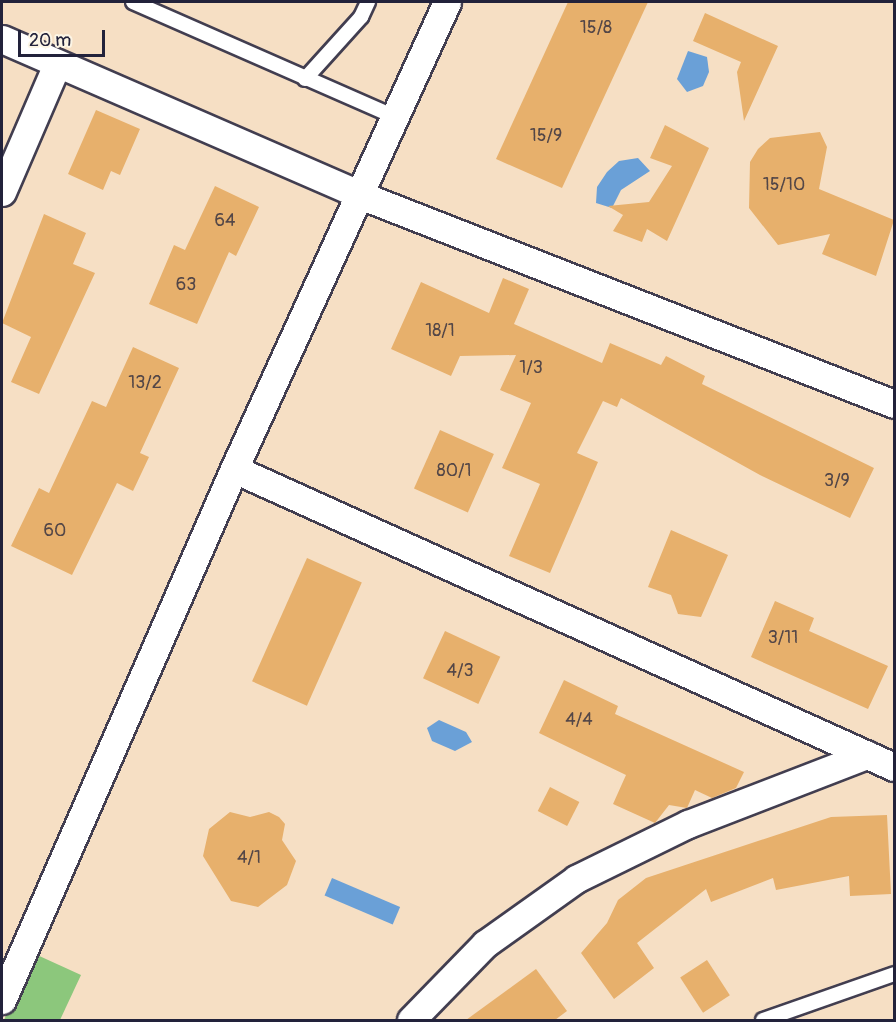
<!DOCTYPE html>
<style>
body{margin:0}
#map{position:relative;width:896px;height:1022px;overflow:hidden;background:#f6dfc4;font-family:Pangolin,sans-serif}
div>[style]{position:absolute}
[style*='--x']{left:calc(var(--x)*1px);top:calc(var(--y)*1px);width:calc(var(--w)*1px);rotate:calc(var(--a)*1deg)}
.green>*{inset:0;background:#8cc77c}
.water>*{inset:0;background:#6aa0d7;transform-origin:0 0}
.building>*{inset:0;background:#e7b06c;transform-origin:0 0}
.roads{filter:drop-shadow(2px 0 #423e50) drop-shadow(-2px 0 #423e50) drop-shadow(0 2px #423e50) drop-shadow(0 -2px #423e50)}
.service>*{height:14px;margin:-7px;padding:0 7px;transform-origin:7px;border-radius:7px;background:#fff}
.minor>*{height:27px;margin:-13.5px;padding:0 13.5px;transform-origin:13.5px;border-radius:13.5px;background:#fff}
span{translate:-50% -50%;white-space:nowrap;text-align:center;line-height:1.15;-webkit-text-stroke:4.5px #fcf5e5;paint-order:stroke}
.number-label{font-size:18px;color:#534647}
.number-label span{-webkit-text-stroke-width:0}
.frame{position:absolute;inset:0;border:3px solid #22223b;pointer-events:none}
.scale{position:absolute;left:18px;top:30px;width:87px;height:27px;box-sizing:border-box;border:3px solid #22223b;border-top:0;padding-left:8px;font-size:18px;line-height:21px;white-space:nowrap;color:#22223b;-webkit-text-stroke:4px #fcf5e5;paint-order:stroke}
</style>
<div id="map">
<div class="green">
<i style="clip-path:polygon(35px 954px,81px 975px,60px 1020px,4px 1020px)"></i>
</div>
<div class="water">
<i style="clip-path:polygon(688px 51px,707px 57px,709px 72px,703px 86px,687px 92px,677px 79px)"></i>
<i style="clip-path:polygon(638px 158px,650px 171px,621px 190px,612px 208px,596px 203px,597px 187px,607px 172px,619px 161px)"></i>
<i style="clip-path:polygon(439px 720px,466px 732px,472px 742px,455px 751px,432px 741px,427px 728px)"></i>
<i style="left:332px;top:878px;width:74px;height:19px;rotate:23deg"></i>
</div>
<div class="building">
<i style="clip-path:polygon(568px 2px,648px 2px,562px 188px,496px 159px)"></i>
<i style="clip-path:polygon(705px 13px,778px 46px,744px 121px,737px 72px,741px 62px,693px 41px)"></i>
<i style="clip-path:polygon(96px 110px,140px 129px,120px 175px,111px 171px,103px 190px,68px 174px)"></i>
<i style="clip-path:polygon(665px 125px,709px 148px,667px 241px,647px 229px,642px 242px,613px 231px,623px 215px,608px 206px,649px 202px,672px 166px,650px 158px)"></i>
<i style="clip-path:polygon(820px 132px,827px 147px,819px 189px,894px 220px,876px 276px,822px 254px,830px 234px,778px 245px,749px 208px,750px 162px,758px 149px,770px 138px)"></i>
<i style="clip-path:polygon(215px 186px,259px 207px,236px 256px,229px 252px,197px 324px,149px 304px,174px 245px,185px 250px)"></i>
<i style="clip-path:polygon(44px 214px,86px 233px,73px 264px,95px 273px,39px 394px,11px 382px,31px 337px,2px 323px)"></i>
<i style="clip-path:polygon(503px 278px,529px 289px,514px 324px,602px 363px,610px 343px,661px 365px,666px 356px,705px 376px,702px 384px,874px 468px,850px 518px,760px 475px,621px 398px,617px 407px,603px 401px,577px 453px,598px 462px,550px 573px,509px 556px,540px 484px,502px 468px,531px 403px,500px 390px,516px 355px,460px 356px,451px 376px,391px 349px,421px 282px,489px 313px)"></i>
<i style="clip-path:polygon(133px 347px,179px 368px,140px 453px,149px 457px,133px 491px,117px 483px,72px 575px,11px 546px,39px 488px,49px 493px,92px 401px,106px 407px)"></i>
<i style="left:440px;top:430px;width:59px;height:64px;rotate:24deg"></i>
<i style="clip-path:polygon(671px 530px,728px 555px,701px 617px,678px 614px,671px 595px,648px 587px)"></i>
<i style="left:307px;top:558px;width:60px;height:135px;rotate:24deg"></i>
<i style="clip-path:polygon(775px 601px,814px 618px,809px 631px,888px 666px,868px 709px,751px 657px)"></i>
<i style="left:445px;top:631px;width:61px;height:52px;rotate:25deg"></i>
<i style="clip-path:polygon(564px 680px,618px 706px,615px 714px,744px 772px,736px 788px,712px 798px,695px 790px,687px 808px,669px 805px,655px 823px,613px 804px,626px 775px,539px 733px)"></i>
<i style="left:550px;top:787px;width:33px;height:27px;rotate:27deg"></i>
<i style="clip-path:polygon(230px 812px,250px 817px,269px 812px,279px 817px,285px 824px,282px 840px,296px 861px,287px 885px,258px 907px,231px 901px,203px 856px,209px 829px)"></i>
<i style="clip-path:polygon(887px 815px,891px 894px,850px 896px,849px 876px,776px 890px,773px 878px,711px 902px,706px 889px,637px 943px,654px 968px,614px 999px,581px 953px,607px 923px,618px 900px,646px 878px,831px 817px)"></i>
<i style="left:707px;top:960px;width:42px;height:32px;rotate:57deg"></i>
<i style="clip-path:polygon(536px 969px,567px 1011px,555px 1020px,466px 1020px)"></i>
</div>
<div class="roads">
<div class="service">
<i style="--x:133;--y:2;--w:286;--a:23.7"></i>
<i style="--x:305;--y:79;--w:84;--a:-47.9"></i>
<i style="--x:361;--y:17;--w:17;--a:-65"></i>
<i style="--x:763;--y:1020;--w:139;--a:-19.3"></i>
</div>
<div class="minor">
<i style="--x:2;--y:39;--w:391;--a:23.5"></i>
<i style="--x:360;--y:195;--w:573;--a:21.37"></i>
<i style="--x:2;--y:192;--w:139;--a:-66.7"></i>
<i style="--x:234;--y:469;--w:724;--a:24.3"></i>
<i style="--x:2;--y:1000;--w:579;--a:-66.4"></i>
<i style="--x:234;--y:469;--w:513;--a:-65.48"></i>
<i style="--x:411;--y:1020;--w:106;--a:-45.8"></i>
<i style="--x:485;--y:944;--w:112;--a:-35.5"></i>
<i style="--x:576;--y:879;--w:125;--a:-26.2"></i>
<i style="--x:688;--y:824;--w:192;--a:-21.1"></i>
</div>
</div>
<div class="number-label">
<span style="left:596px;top:28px">15/8</span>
<span style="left:546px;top:136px">15/9</span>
<span style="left:784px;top:185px">15/10</span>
<span style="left:225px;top:221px">64</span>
<span style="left:186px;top:285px">63</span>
<span style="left:440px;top:331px">18/1</span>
<span style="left:531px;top:368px">1/3</span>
<span style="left:145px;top:383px">13/2</span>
<span style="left:454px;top:471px">80/1</span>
<span style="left:837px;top:481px">3/9</span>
<span style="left:55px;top:531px">60</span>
<span style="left:783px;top:638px">3/11</span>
<span style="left:460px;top:671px">4/3</span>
<span style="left:579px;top:720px">4/4</span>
<span style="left:249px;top:858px">4/1</span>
</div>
<div class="frame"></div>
<div class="scale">20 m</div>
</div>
